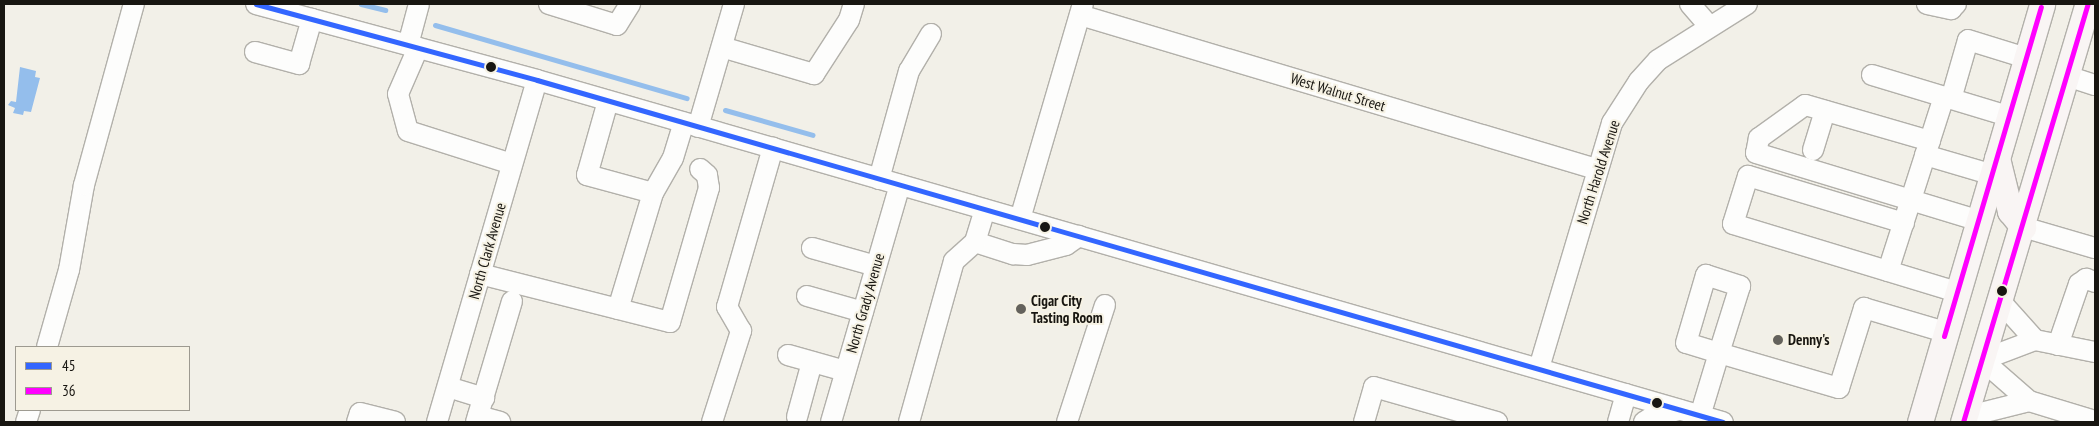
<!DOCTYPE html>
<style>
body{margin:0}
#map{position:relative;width:2099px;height:426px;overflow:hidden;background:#f2f0e8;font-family:"PT Sans Narrow",sans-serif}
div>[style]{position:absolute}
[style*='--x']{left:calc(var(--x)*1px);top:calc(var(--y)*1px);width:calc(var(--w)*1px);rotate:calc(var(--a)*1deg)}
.water>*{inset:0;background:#94beec}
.stream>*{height:5px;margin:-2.5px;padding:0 2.5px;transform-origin:2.5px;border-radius:2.5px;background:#94beec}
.roads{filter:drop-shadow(1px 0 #b2b0aa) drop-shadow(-1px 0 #b2b0aa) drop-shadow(0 1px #b2b0aa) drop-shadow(0 -1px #b2b0aa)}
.minor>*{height:20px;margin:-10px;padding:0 10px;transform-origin:10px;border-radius:10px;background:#fdfdfc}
.major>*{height:25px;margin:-12.5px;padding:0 12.5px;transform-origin:12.5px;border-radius:12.5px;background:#f9f5f4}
.bus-1>*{height:5px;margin:-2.5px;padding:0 2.5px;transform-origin:2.5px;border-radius:2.5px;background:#36f}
.bus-2>*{height:5px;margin:-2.5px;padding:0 2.5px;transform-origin:2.5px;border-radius:2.5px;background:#f0f}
.dots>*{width:14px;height:14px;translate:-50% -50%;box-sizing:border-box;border:2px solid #f6f2e4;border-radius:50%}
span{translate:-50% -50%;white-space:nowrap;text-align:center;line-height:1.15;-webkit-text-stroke:4px #f6f2e4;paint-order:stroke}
.street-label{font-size:15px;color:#181611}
.poi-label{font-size:15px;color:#181611;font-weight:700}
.left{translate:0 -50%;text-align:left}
.frame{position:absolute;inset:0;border:5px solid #181611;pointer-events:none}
.legend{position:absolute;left:15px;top:346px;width:175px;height:65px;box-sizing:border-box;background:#f6f2e4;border:1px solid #9d9a90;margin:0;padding:6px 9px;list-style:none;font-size:15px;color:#181611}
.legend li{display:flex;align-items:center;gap:10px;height:25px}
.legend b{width:25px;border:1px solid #9d9a90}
</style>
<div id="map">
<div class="water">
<i style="clip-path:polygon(20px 67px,36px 71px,35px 77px,40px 78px,31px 112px,24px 111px,23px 115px,13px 113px,15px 108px,8px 105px,11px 101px,16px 102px)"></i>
</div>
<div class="stream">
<i style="--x:361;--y:4;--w:25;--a:14"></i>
<i style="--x:435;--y:25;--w:262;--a:16.2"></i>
<i style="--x:725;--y:110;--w:91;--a:15.9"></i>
</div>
<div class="roads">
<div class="minor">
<i style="--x:256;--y:4;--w:291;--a:15.1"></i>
<i style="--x:537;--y:80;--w:1234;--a:16.09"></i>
<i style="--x:549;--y:4;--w:71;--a:17.2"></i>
<i style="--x:617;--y:25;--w:25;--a:-58"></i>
<i style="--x:1690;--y:4;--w:30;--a:49"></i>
<i style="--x:1927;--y:4;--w:25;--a:12"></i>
<i style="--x:1951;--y:9;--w:7;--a:-45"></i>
<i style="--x:1080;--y:15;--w:538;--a:16.62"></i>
<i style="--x:408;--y:45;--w:42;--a:-75"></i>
<i style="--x:722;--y:47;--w:96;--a:16.4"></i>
<i style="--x:814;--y:74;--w:64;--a:-57.1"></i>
<i style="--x:849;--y:20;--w:17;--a:-73"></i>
<i style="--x:418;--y:48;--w:50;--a:113.5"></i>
<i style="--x:398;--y:94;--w:38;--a:75"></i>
<i style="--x:408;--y:131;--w:109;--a:17.6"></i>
<i style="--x:255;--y:52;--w:46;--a:15.3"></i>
<i style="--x:299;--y:64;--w:47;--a:-73.9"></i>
<i style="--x:1872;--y:75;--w:142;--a:16.8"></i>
<i style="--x:2067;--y:76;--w:29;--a:18"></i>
<i style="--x:1951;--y:99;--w:61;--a:-73.9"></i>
<i style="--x:1968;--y:40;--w:61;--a:17.2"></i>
<i style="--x:608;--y:101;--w:77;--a:105.8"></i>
<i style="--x:587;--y:175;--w:68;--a:15.3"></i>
<i style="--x:698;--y:127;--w:128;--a:-73.7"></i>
<i style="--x:1930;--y:141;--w:130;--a:-163.9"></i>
<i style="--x:1805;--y:105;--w:57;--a:144.3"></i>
<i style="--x:1759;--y:138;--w:15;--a:101"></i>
<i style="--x:1756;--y:153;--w:231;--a:16.9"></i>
<i style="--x:1813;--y:150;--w:41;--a:-72.9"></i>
<i style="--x:1925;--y:155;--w:68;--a:16.3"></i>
<i style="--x:879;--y:179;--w:112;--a:-74.5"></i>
<i style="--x:909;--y:71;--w:43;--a:-59.3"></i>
<i style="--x:1020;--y:219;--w:224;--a:-73.7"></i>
<i style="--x:1904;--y:223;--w:163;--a:-163.2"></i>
<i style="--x:1748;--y:176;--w:50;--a:107.4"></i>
<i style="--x:1733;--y:224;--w:234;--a:16.9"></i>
<i style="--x:2023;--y:227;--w:75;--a:16.3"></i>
<i style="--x:975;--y:242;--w:40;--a:18"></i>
<i style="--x:1013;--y:254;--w:14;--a:4"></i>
<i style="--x:1027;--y:255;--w:40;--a:-14.4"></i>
<i style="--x:1066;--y:245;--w:16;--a:-35"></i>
<i style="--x:812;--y:248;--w:66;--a:15.7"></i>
<i style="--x:1888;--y:271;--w:183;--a:-72.2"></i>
<i style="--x:480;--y:274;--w:196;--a:14.2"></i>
<i style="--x:670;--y:322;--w:140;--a:-73.8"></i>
<i style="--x:709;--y:188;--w:13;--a:-99"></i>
<i style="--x:707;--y:175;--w:9;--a:-139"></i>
<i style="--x:807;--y:296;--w:58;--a:15.9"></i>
<i style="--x:2000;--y:301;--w:52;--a:48.1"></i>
<i style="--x:2035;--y:340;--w:61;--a:11.3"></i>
<i style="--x:618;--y:309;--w:121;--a:-73.2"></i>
<i style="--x:653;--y:193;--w:40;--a:-60.3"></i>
<i style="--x:673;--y:158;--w:37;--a:-73"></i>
<i style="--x:2035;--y:340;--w:57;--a:159.3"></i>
<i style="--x:1982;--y:360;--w:62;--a:41.1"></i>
<i style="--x:2029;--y:401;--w:69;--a:16.9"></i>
<i style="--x:2058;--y:345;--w:65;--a:-71"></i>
<i style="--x:2079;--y:284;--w:9;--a:-36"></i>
<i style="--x:2086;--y:279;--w:9;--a:18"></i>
<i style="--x:47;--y:347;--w:80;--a:-74.1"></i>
<i style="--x:69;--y:270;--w:86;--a:-80"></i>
<i style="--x:84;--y:185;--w:188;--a:-74.6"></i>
<i style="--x:788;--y:355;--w:59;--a:15.7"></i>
<i style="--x:1539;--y:368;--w:256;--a:-73.4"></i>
<i style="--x:1612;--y:123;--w:50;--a:-57.3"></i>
<i style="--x:1639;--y:81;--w:28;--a:-48"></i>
<i style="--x:1658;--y:60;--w:105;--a:-32.2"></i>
<i style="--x:448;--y:387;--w:38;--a:17"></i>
<i style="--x:478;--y:416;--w:23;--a:15"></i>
<i style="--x:1700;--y:416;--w:66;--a:-73.2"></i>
<i style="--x:1719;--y:353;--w:34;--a:-163"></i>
<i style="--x:1686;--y:343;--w:71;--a:-73.6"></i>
<i style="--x:1706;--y:275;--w:36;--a:18"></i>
<i style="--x:1740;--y:286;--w:70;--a:107.4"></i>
<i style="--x:1719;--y:353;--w:125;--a:16.3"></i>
<i style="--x:1839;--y:388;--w:84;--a:-72.6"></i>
<i style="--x:1864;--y:308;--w:84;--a:16.5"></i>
<i style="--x:797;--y:417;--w:57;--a:-74.7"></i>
<i style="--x:1965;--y:417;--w:66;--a:-14"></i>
<i style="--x:26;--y:422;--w:13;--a:-72"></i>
<i style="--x:357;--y:422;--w:9;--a:-72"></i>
<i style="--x:360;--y:413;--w:36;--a:14"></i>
<i style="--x:437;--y:422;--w:356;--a:-73.7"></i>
<i style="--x:476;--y:422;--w:126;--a:-73.4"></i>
<i style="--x:712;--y:422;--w:96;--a:-72.3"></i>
<i style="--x:741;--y:331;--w:28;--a:-120"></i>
<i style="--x:727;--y:307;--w:166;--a:-73.9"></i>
<i style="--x:831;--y:422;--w:247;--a:-73.8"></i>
<i style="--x:909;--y:422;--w:167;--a:-74.4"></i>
<i style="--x:954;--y:261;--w:28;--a:-42"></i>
<i style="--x:975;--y:242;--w:34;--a:-73"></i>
<i style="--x:1067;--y:422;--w:123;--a:-72"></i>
<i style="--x:1364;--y:422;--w:36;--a:-74"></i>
<i style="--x:1374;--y:387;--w:128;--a:15.9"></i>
<i style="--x:1618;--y:422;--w:29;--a:-74"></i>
<i style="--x:1644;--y:422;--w:9;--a:-32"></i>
<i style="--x:1652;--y:417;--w:28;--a:-15"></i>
</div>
<div class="major">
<i style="--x:1997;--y:158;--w:55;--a:76.2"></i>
<i style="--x:2010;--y:211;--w:21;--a:51"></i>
<i style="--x:1920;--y:422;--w:435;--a:-73.7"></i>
<i style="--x:1963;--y:422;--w:436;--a:-73.4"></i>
</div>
</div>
<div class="bus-1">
<i style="--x:256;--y:4;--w:291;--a:15.1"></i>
<i style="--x:537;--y:80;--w:1234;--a:16.09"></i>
</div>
<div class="bus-2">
<i style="--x:1944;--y:336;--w:343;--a:-73.6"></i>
<i style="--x:1963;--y:422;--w:436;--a:-73.4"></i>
</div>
<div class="dots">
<i style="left:491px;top:67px;background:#181611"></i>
<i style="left:1045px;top:227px;background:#181611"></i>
<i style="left:2002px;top:291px;background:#181611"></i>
<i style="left:1021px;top:309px;background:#64625c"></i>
<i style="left:1778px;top:340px;background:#64625c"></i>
<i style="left:1657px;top:403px;background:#181611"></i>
</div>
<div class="street-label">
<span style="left:1338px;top:92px;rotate:17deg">West Walnut Street</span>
<span style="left:1598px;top:172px;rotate:-72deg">North Harold Avenue</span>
<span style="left:487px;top:251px;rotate:-74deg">North Clark Avenue</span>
<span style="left:865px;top:303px;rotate:-74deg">North Grady Avenue</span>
</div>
<div class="poi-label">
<span class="left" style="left:1031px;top:309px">Cigar City<br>Tasting Room</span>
<span class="left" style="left:1788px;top:340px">Denny's</span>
</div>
<div class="frame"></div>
<ul class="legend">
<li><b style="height:6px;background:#36f"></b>45</li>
<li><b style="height:6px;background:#f0f"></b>36</li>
</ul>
</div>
